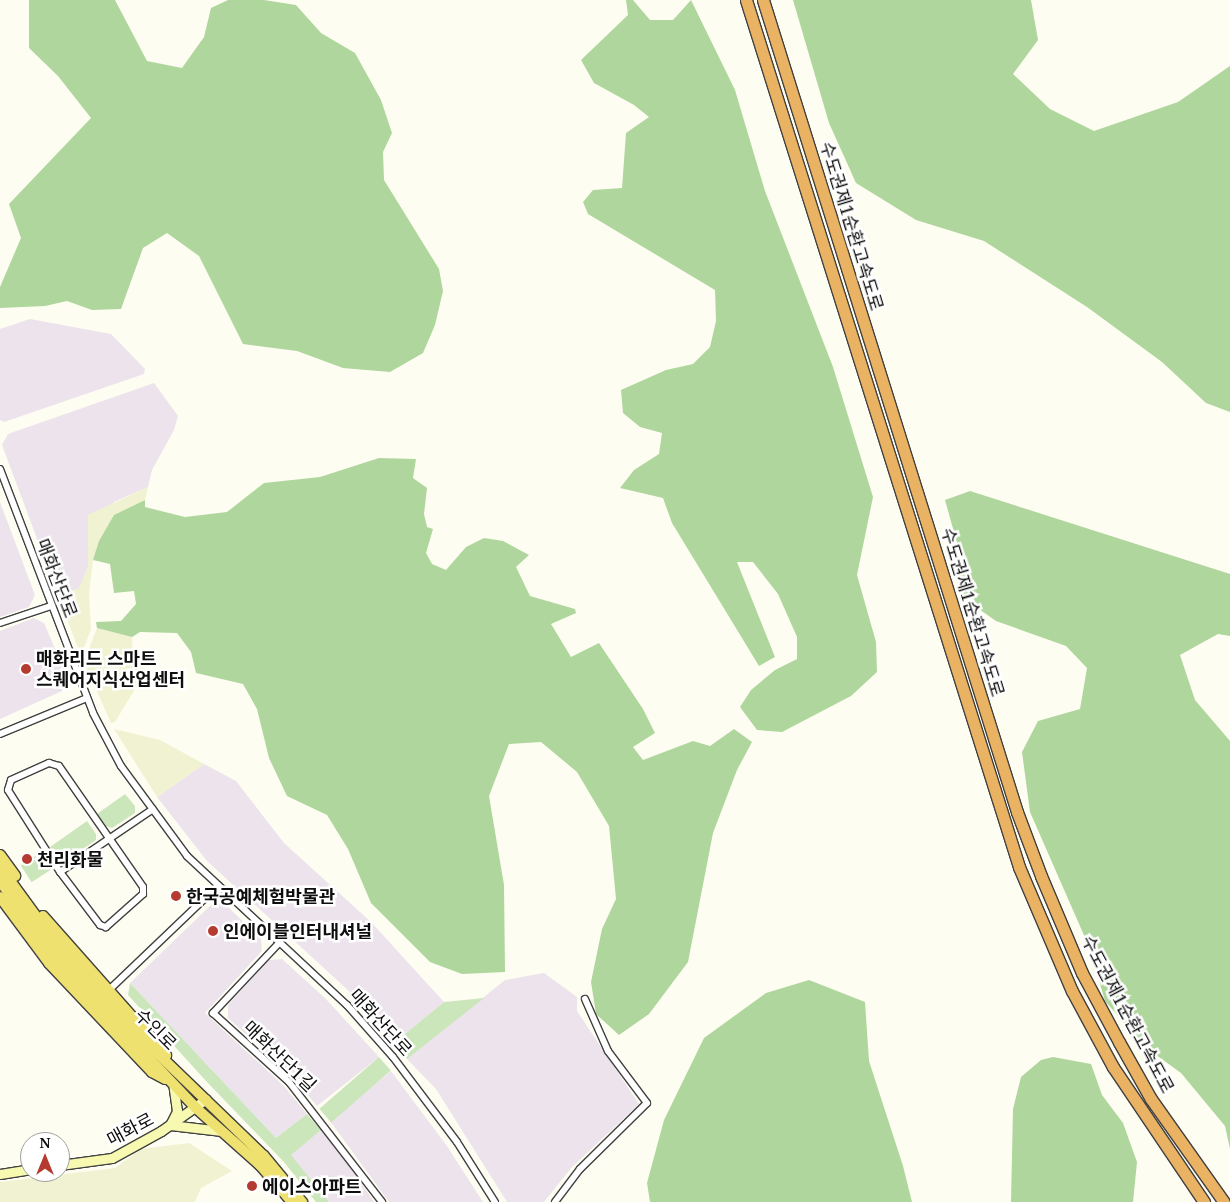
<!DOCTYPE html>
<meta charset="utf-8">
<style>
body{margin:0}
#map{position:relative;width:1230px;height:1202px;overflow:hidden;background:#fefdf1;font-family:"Noto Serif","Noto Sans KR",serif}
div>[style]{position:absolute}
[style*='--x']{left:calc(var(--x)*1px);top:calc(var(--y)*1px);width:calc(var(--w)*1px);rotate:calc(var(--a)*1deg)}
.industrial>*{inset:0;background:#ece3ec}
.farmland>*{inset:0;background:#f1f2d2}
.green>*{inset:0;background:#cce6bc;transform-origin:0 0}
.forest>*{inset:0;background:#afd69d}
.roads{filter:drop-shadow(1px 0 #414141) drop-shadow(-1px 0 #414141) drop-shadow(0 1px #414141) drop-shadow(0 -1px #414141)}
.street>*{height:6px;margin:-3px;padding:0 3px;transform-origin:3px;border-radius:3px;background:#fff}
.secondary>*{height:9px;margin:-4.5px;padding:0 4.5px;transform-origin:4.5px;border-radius:4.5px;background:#f8f9b0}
.primary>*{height:10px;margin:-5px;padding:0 5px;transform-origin:5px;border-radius:5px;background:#efe170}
.highway>*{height:11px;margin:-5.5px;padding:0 5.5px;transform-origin:5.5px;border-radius:5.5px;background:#eab263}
.dots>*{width:14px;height:14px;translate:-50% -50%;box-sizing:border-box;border:2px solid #fff;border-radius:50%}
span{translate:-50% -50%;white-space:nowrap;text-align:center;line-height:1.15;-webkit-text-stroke:5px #fff;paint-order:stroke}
.street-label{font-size:18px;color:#0e0e0e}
.poi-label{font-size:18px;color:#0e0e0e;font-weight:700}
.left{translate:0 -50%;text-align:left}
.north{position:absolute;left:20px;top:1132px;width:50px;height:50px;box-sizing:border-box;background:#fff;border:1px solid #9f9f9f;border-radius:50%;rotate:0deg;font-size:14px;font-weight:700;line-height:20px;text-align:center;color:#0e0e0e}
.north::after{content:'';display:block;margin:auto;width:18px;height:22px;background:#b53b30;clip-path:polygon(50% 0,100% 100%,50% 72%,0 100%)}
</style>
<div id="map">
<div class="industrial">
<i style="clip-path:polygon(30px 319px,111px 334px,145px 369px,144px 374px,4px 422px,0 420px,0 329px)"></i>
<i style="clip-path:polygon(154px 383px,178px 416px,174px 430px,152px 470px,148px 487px,114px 502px,89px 544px,88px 567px,79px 589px,58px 595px,2px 445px,8px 434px)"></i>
<i style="clip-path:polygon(0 502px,35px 595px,29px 607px,0 617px)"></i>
<i style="clip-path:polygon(34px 618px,44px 623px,67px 677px,62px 691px,0 719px,0 631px)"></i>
<i style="clip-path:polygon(204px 764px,236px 781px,284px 843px,371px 922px,444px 1002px,394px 1043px,362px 1003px,207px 861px,157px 797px)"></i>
<i style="clip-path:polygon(212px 904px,225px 904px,261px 939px,262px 951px,205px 1013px,284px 1086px,307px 1114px,276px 1138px,130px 983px)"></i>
<i style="clip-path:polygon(282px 959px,326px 999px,379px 1057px,317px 1106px,291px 1075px,228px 1018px,228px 1005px,269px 960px)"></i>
<i style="clip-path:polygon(544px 973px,577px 997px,577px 1011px,639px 1104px,572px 1167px,544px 1202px,507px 1202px,436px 1089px,407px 1059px,505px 980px)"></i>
<i style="clip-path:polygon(391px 1071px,447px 1146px,483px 1202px,389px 1202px,330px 1121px)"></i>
<i style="clip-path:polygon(321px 1130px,356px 1175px,374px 1202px,329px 1202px,290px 1155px)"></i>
</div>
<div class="farmland">
<i style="clip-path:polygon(148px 487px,145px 500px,114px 515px,93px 560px,89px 593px,91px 629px,81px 656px,58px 595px,79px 588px,88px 567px,88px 515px)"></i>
<i style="clip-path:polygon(97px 628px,132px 637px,133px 662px,141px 664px,148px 676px,135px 689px,115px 722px,111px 723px,84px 662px)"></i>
<i style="clip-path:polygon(114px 729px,160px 740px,204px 764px,157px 797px)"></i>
<i style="clip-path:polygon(189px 1143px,232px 1171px,201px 1188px,195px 1202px,0 1202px,0 1182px,115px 1168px,141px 1149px)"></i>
</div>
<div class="green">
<i style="clip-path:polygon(125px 794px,135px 806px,135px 813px,112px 828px,106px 826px,97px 814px)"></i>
<i style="clip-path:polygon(87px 821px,96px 834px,96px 840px,65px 861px,58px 859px,50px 847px)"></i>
<i style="left:40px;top:853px;width:20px;height:23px;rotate:57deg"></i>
<i style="clip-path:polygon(130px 983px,276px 1138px,307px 1114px,321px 1130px,291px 1155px,329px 1202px,316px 1202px,283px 1161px,206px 1081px,128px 995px)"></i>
<i style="clip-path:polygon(484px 998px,407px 1059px,394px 1043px,444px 1002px)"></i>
<i style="left:379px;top:1057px;width:18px;height:79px;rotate:49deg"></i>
</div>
<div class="forest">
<i style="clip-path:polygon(29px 0,115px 0,147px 61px,182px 68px,204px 37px,211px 8px,228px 0,264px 0,296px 5px,321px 33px,355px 53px,381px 100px,392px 133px,383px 152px,384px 180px,439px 269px,443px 291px,435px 325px,423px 353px,390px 372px,343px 368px,297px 351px,243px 344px,199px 256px,167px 233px,143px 248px,121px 309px,92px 310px,67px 301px,45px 306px,0 308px,0 287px,21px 238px,9px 204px,91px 118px,58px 76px,29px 48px)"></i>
<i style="clip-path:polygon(626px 0,633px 0,650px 20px,673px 20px,691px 0,735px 90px,765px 191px,833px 367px,873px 497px,857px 575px,876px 642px,877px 672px,851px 696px,782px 732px,757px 730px,740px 707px,751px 690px,775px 670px,797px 659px,797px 637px,778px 594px,753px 562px,737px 562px,775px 657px,759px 666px,672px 523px,663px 498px,620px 488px,634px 470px,659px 454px,662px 433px,640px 427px,623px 413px,621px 390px,666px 370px,693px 364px,710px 347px,716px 321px,715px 290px,588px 214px,583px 202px,593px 190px,622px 188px,626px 133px,649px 117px,634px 105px,594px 83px,581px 60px,628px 15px)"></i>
<i style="clip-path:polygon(793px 0,1031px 0,1038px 40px,1013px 74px,1050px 109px,1094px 131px,1178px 102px,1230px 66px,1230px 412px,1206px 403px,1162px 362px,1087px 307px,984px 241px,916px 220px,856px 183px,829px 123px)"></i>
<i style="clip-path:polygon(379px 458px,416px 459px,413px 478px,427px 488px,424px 514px,427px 527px,433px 529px,426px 553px,432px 564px,446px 570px,466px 547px,484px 538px,503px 541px,529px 555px,516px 567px,530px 596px,575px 609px,576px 613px,551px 624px,571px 657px,599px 643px,643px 709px,655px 733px,633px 747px,643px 760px,693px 741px,710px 746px,734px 729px,752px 742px,737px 770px,713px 833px,688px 962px,649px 1014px,619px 1035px,596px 1014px,591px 982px,602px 929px,616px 899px,609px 826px,577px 772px,541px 742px,509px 744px,489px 796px,504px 885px,505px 972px,462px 974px,430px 962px,371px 903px,348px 849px,327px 815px,287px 796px,269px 758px,257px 709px,243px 684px,196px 673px,191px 652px,177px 633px,140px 632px,132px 637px,97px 628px,96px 622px,121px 621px,136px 604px,134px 591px,114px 593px,110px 564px,93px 560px,99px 541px,114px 515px,145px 500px,145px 507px,185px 517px,227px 512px,264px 483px,320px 477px)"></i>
<i style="clip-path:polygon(970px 491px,1230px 574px,1230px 636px,1218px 634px,1180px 655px,1195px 700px,1230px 741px,1230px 1149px,1225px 1126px,1181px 1073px,1145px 1047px,1105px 1001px,1090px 949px,1030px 812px,1022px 752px,1038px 721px,1080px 709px,1087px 668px,1066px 646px,996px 621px,959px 595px,959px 550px,945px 500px)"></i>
<i style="clip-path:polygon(809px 980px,865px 1002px,869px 1061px,903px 1166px,912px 1202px,650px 1202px,647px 1183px,664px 1120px,704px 1038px,766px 993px)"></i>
<i style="clip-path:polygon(1053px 1057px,1091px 1064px,1102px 1095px,1123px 1123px,1137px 1162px,1133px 1202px,1011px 1202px,1013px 1109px,1021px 1077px,1041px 1060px)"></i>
</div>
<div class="roads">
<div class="street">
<i style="--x:0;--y:469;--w:261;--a:69.1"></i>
<i style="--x:93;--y:713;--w:60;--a:62.2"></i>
<i style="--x:121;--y:766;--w:112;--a:53.7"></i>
<i style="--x:187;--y:856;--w:219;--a:43"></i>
<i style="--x:347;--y:1005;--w:69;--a:48.5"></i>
<i style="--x:393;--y:1057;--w:106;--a:53"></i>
<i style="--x:457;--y:1142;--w:71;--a:57.7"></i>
<i style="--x:0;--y:623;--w:54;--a:-18.4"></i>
<i style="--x:0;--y:734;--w:94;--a:-22.5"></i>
<i style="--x:49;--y:763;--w:10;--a:17"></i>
<i style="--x:59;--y:766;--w:147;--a:55.2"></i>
<i style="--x:143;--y:887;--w:7;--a:90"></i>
<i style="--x:143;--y:894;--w:50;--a:138.3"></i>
<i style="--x:106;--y:927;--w:6;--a:-162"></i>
<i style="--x:100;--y:925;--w:66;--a:-127"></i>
<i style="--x:60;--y:872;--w:97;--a:-122.4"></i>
<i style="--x:8;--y:790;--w:10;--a:-73"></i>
<i style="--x:11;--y:780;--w:42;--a:-24.1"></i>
<i style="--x:60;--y:872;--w:112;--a:-34.1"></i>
<i style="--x:280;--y:942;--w:98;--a:133.3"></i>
<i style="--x:213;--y:1013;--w:103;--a:42.2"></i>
<i style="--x:289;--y:1082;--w:152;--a:52.2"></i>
<i style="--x:109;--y:990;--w:151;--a:-43.7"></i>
<i style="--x:555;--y:1202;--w:41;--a:-52.9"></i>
<i style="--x:580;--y:1169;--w:94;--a:-44.6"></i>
<i style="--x:647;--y:1103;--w:65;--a:-126.9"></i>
<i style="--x:608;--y:1051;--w:57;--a:-113.9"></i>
</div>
<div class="secondary">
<i style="--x:170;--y:1125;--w:52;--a:6.6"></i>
<i style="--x:170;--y:1125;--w:16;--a:-63"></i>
<i style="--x:177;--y:1111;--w:27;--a:-98"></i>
<i style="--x:60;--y:1165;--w:52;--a:-7.7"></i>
<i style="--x:112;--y:1158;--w:56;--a:-28.9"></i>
<i style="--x:161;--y:1131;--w:55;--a:-35.4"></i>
<i style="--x:0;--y:1174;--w:30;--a:-9"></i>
</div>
<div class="primary">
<i style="--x:0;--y:855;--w:26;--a:54"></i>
<i style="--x:0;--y:867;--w:100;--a:53.9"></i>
<i style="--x:59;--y:948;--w:99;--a:48.3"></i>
<i style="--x:125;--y:1022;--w:193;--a:44"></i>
<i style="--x:264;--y:1156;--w:60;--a:50.4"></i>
<i style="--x:0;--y:881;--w:93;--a:53.7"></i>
<i style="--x:55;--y:956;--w:81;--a:48"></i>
<i style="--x:109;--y:1016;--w:127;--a:46.6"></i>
<i style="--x:196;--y:1108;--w:86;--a:41.7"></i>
<i style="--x:260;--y:1165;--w:49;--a:49.1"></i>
<i style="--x:0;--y:897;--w:82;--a:53.4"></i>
<i style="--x:49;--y:963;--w:150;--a:46.6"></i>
<i style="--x:152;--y:1072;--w:15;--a:28"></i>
<i style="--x:43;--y:916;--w:186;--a:48.5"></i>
</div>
<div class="highway">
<i style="--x:746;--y:0;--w:909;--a:72.52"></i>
<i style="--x:1019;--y:867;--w:135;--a:66.9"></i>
<i style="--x:1072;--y:991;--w:86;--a:61.7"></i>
<i style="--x:1113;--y:1067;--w:163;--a:56"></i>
<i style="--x:763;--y:0;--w:851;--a:72.63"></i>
<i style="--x:1017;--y:812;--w:68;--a:69.4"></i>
<i style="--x:1041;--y:876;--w:105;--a:67.1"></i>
<i style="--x:1082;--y:973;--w:78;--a:61.8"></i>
<i style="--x:1119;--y:1042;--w:65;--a:60.7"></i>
<i style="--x:1151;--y:1099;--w:126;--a:54.7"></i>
</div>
</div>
<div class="dots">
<i style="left:26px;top:669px;background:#b53b30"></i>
<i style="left:27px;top:859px;background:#b53b30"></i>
<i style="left:176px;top:896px;background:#b53b30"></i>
<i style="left:213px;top:931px;background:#b53b30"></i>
<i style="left:252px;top:1186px;background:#b53b30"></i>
</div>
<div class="street-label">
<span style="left:852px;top:226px;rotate:73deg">수도권제1순환고속도로</span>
<span style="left:57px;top:578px;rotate:69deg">매화산단로</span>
<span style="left:973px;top:612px;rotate:73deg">수도권제1순환고속도로</span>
<span style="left:1128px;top:1014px;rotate:62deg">수도권제1순환고속도로</span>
<span style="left:381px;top:1022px;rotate:48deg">매화산단로</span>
<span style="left:156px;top:1029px;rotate:45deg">수인로</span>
<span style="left:280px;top:1056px;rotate:44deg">매화산단1길</span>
<span style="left:130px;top:1129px;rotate:-28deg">매화로</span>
</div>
<div class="poi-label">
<span class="left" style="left:36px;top:669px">매화리드 스마트<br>스퀘어지식산업센터</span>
<span class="left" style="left:37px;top:859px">천리화물</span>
<span class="left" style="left:186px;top:896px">한국공예체험박물관</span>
<span class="left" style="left:223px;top:931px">인에이블인터내셔널</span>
<span class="left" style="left:262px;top:1186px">에이스아파트</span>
</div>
<div class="north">N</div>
</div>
